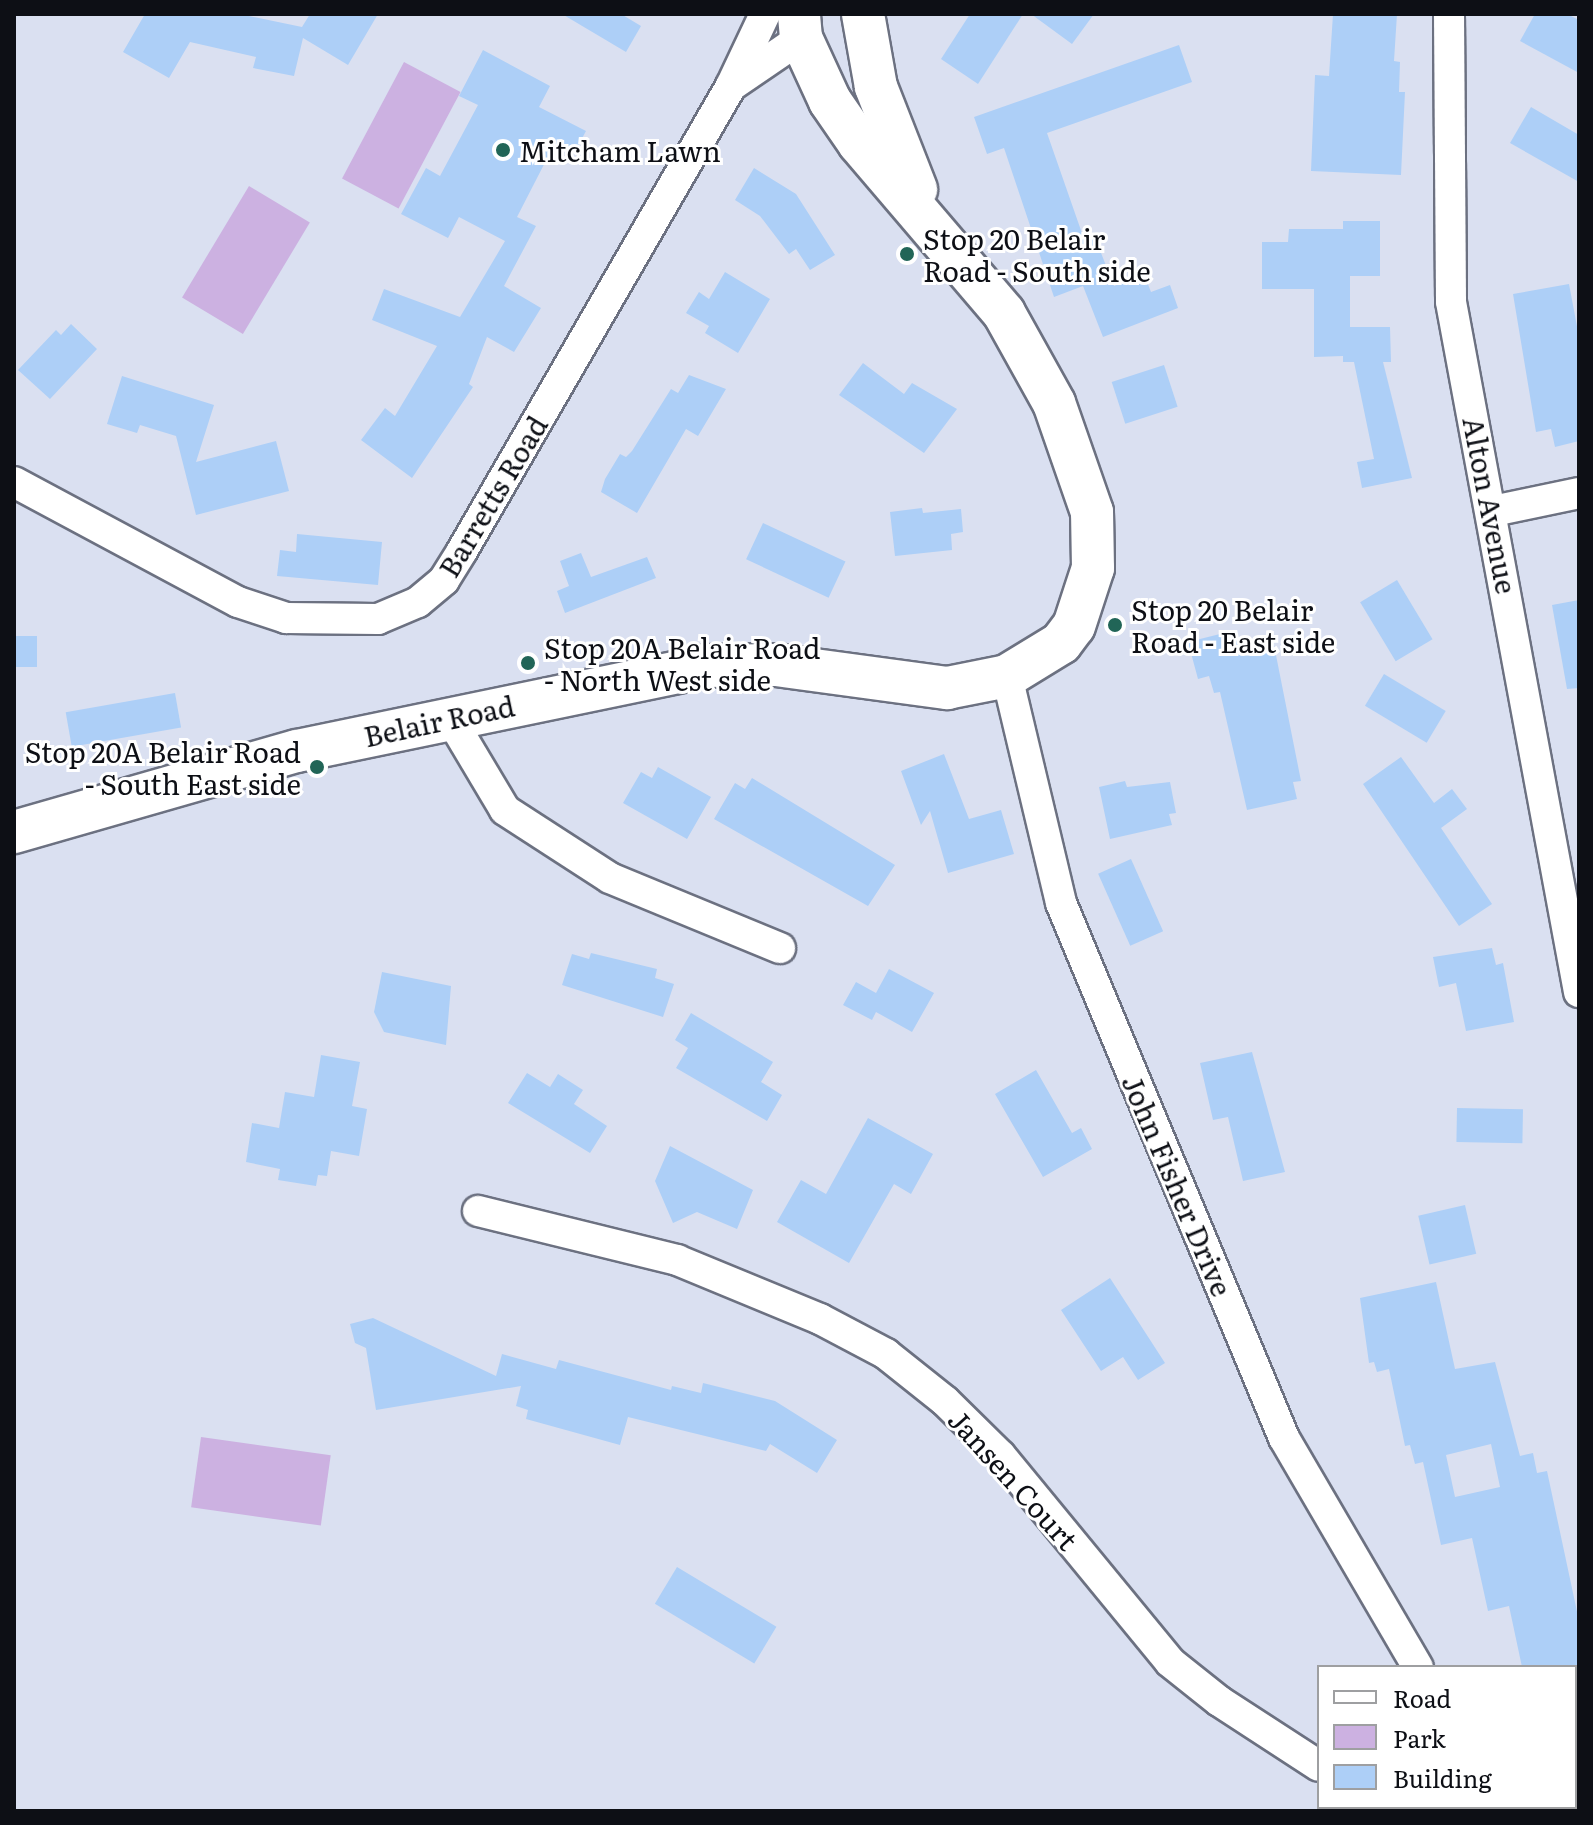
<!DOCTYPE html>
<style>
body{margin:0}
#map{position:relative;width:1593px;height:1825px;overflow:hidden;background:#dae0f1;font-family:Literata,serif}
div>[style]{position:absolute}
[style*='--x']{left:calc(var(--x)*1px);top:calc(var(--y)*1px);width:calc(var(--w)*1px);rotate:calc(var(--a)*1deg)}
.green>*{inset:0;background:#ccb1e1;transform-origin:0 0}
.building>*{inset:0;background:#adcff7;transform-origin:0 0}
.roads{filter:drop-shadow(2px 0 #6c7181) drop-shadow(-2px 0 #6c7181) drop-shadow(0 2px #6c7181) drop-shadow(0 -2px #6c7181)}
.minor>*{height:30px;margin:-15px;padding:0 15px;transform-origin:15px;border-radius:15px;background:#fff}
.secondary>*{height:42px;margin:-21px;padding:0 21px;transform-origin:21px;border-radius:21px;background:#fff}
.dots>*{width:22px;height:22px;translate:-50% -50%;box-sizing:border-box;border:4px solid #fff;border-radius:50%}
span{translate:-50% -50%;white-space:nowrap;text-align:center;line-height:1.15;-webkit-text-stroke:6px #fff;paint-order:stroke}
.poi-label{font-size:28px;color:#0d0f15}
.left{translate:0 -50%;text-align:left}
.right{translate:-100% -50%;text-align:right}
.street-label{font-size:28px;color:#0d0f15}
.frame{position:absolute;inset:0;border:16px solid #0d0f15;pointer-events:none}
.legend{position:absolute;left:1317px;top:1665px;width:260px;height:144px;box-sizing:border-box;background:#fff;border:2px solid #9e9fa1;margin:0;padding:10px 14px;list-style:none;font-size:24px;color:#0d0f15}
.legend li{display:flex;align-items:center;gap:16px;height:40px}
.legend b{width:40px;border:2px solid #9e9fa1}
</style>
<div id="map">
<div class="green">
<i style="left:404px;top:62px;width:64px;height:132px;rotate:28deg"></i>
<i style="left:249px;top:186px;width:71px;height:130px;rotate:31deg"></i>
<i style="left:201px;top:1437px;width:131px;height:71px;rotate:8deg"></i>
</div>
<div class="building">
<i style="clip-path:polygon(145px 14px,239px 14px,302px 27px,310px 14px,378px 14px,348px 65px,303px 38px,294px 76px,253px 68px,256px 57px,190px 42px,169px 78px,123px 52px)"></i>
<i style="clip-path:polygon(562px 14px,621px 14px,641px 26px,626px 52px)"></i>
<i style="clip-path:polygon(970px 14px,1023px 14px,978px 84px,941px 59px)"></i>
<i style="clip-path:polygon(1031px 14px,1094px 14px,1072px 44px)"></i>
<i style="clip-path:polygon(1333px 14px,1397px 14px,1394px 61px,1400px 62px,1399px 92px,1405px 92px,1401px 175px,1311px 171px,1315px 75px,1329px 76px)"></i>
<i style="clip-path:polygon(1535px 14px,1567px 14px,1579px 20px,1579px 73px,1520px 41px)"></i>
<i style="clip-path:polygon(1179px 45px,1192px 82px,1047px 133px,1084px 239px,1094px 235px,1114px 286px,1144px 274px,1151px 292px,1170px 285px,1178px 308px,1103px 337px,1083px 286px,1054px 297px,1004px 148px,987px 154px,974px 117px)"></i>
<i style="clip-path:polygon(483px 50px,550px 86px,539px 107px,586px 131px,573px 155px,554px 145px,517px 217px,536px 226px,504px 286px,541px 308px,514px 352px,487px 337px,469px 384px,473px 387px,412px 478px,361px 440px,385px 408px,395px 416px,437px 346px,372px 320px,384px 289px,460px 317px,505px 241px,459px 217px,448px 238px,401px 214px,426px 168px,440px 176px,478px 105px,459px 96px)"></i>
<i style="clip-path:polygon(1531px 107px,1579px 135px,1579px 182px,1510px 143px)"></i>
<i style="clip-path:polygon(754px 168px,796px 194px,835px 255px,810px 270px,796px 249px,789px 254px,760px 216px,735px 200px)"></i>
<i style="clip-path:polygon(1343px 221px,1380px 221px,1380px 276px,1350px 276px,1350px 327px,1390px 327px,1391px 362px,1383px 362px,1412px 478px,1362px 488px,1357px 462px,1374px 459px,1354px 362px,1343px 362px,1343px 356px,1314px 357px,1314px 289px,1262px 289px,1262px 242px,1288px 242px,1289px 229px,1343px 229px)"></i>
<i style="clip-path:polygon(725px 272px,770px 299px,738px 353px,705px 333px,709px 326px,686px 313px,699px 292px,709px 299px)"></i>
<i style="clip-path:polygon(1569px 284px,1579px 337px,1579px 441px,1555px 447px,1551px 429px,1536px 432px,1513px 294px)"></i>
<i style="clip-path:polygon(71px 324px,97px 349px,50px 399px,18px 370px,56px 330px,61px 335px)"></i>
<i style="clip-path:polygon(863px 363px,904px 394px,912px 383px,957px 409px,924px 453px,839px 395px)"></i>
<i style="left:1164px;top:365px;width:44px;height:55px;rotate:72deg"></i>
<i style="clip-path:polygon(689px 375px,726px 389px,698px 436px,686px 429px,637px 513px,601px 492px,605px 479px,620px 454px,626px 457px,632px 451px,671px 389px,678px 393px)"></i>
<i style="clip-path:polygon(122px 376px,214px 405px,196px 462px,276px 441px,289px 491px,196px 515px,176px 436px,140px 425px,137px 433px,107px 424px)"></i>
<i style="clip-path:polygon(922px 508px,923px 513px,961px 509px,963px 532px,951px 534px,952px 550px,895px 556px,890px 512px)"></i>
<i style="left:763px;top:523px;width:91px;height:40px;rotate:25deg"></i>
<i style="clip-path:polygon(297px 534px,382px 542px,378px 585px,277px 576px,280px 550px,296px 552px)"></i>
<i style="clip-path:polygon(581px 553px,591px 577px,647px 557px,656px 578px,565px 613px,557px 591px,569px 586px,560px 561px)"></i>
<i style="left:1397px;top:580px;width:69px;height:43px;rotate:59deg"></i>
<i style="clip-path:polygon(1579px 600px,1579px 688px,1567px 689px,1552px 605px)"></i>
<i style="clip-path:polygon(1224px 633px,1241px 643px,1272px 635px,1301px 781px,1293px 782px,1297px 799px,1247px 810px,1220px 692px,1214px 693px,1209px 676px,1198px 679px,1188px 642px)"></i>
<i style="left:14px;top:636px;width:23px;height:31px"></i>
<i style="left:1384px;top:674px;width:72px;height:37px;rotate:31deg"></i>
<i style="left:175px;top:693px;width:35px;height:111px;rotate:80deg"></i>
<i style="clip-path:polygon(944px 754px,969px 819px,1001px 810px,1014px 854px,948px 873px,930px 811px,921px 825px,901px 771px)"></i>
<i style="clip-path:polygon(1401px 757px,1434px 803px,1452px 789px,1467px 809px,1441px 828px,1492px 904px,1459px 926px,1363px 784px)"></i>
<i style="clip-path:polygon(658px 767px,711px 797px,687px 839px,623px 803px,641px 772px,652px 778px)"></i>
<i style="clip-path:polygon(752px 778px,895px 865px,868px 906px,714px 819px,735px 783px,745px 789px)"></i>
<i style="clip-path:polygon(1125px 781px,1127px 787px,1170px 782px,1176px 813px,1169px 814px,1172px 825px,1110px 839px,1099px 787px)"></i>
<i style="left:1131px;top:859px;width:79px;height:36px;rotate:66deg"></i>
<i style="clip-path:polygon(1492px 948px,1496px 965px,1503px 963px,1514px 1022px,1466px 1031px,1456px 983px,1439px 987px,1433px 957px)"></i>
<i style="clip-path:polygon(591px 953px,657px 969px,655px 978px,674px 984px,663px 1017px,562px 985px,572px 954px,589px 959px)"></i>
<i style="clip-path:polygon(889px 969px,934px 993px,912px 1032px,876px 1012px,872px 1020px,843px 1005px,856px 982px,876px 993px)"></i>
<i style="clip-path:polygon(382px 972px,451px 986px,446px 1045px,384px 1032px,374px 1012px)"></i>
<i style="clip-path:polygon(691px 1013px,773px 1062px,761px 1082px,782px 1095px,767px 1121px,676px 1068px,688px 1048px,675px 1040px)"></i>
<i style="clip-path:polygon(1252px 1052px,1285px 1172px,1243px 1181px,1228px 1117px,1213px 1120px,1200px 1063px)"></i>
<i style="clip-path:polygon(321px 1055px,360px 1062px,352px 1106px,367px 1109px,359px 1156px,331px 1151px,327px 1176px,318px 1175px,316px 1186px,278px 1180px,280px 1169px,246px 1162px,252px 1123px,279px 1128px,285px 1092px,314px 1097px)"></i>
<i style="clip-path:polygon(1036px 1070px,1072px 1133px,1081px 1128px,1092px 1149px,1043px 1177px,995px 1094px)"></i>
<i style="clip-path:polygon(527px 1073px,550px 1087px,558px 1074px,583px 1090px,574px 1104px,607px 1126px,590px 1153px,508px 1103px)"></i>
<i style="left:1457px;top:1108px;width:66px;height:34px;rotate:1deg"></i>
<i style="clip-path:polygon(868px 1118px,933px 1154px,911px 1194px,894px 1184px,849px 1263px,777px 1222px,801px 1180px,826px 1194px)"></i>
<i style="clip-path:polygon(670px 1146px,753px 1190px,737px 1229px,697px 1212px,673px 1223px,655px 1181px)"></i>
<i style="left:1465px;top:1205px;width:50px;height:48px;rotate:77deg"></i>
<i style="clip-path:polygon(1110px 1278px,1165px 1363px,1138px 1380px,1123px 1357px,1101px 1371px,1061px 1310px)"></i>
<i style="clip-path:polygon(evenodd,1436px 1282px,1455px 1369px,1495px 1362px,1520px 1456px,1533px 1453px,1537px 1473px,1547px 1471px,1579px 1621px,1579px 1667px,1522px 1667px,1509px 1606px,1488px 1611px,1472px 1538px,1441px 1545px,1423px 1462px,1415px 1464px,1410px 1445px,1405px 1446px,1389px 1369px,1377px 1372px,1374px 1362px,1369px 1363px,1360px 1298px,1436px 1282px,1491px 1444px,1500px 1487px,1455px 1497px,1446px 1455px,1491px 1444px)"></i>
<i style="clip-path:polygon(373px 1318px,496px 1376px,502px 1354px,556px 1369px,559px 1360px,671px 1390px,672px 1386px,701px 1393px,703px 1383px,775px 1401px,837px 1440px,817px 1473px,770px 1444px,766px 1451px,628px 1417px,620px 1445px,526px 1419px,528px 1410px,516px 1406px,521px 1386px,376px 1410px,366px 1348px,355px 1343px,350px 1324px)"></i>
<i style="left:677px;top:1567px;width:116px;height:43px;rotate:31deg"></i>
</div>
<div class="roads">
<div class="minor">
<i style="--x:1449;--y:14;--w:288;--a:89.6"></i>
<i style="--x:1451;--y:302;--w:702;--a:79.49"></i>
<i style="--x:731;--y:86;--w:85;--a:-34.4"></i>
<i style="--x:14;--y:482;--w:254;--a:28.2"></i>
<i style="--x:238;--y:602;--w:51;--a:18.4"></i>
<i style="--x:286;--y:618;--w:92;--a:0.6"></i>
<i style="--x:378;--y:619;--w:43;--a:-23"></i>
<i style="--x:418;--y:602;--w:34;--a:-40"></i>
<i style="--x:444;--y:580;--w:34;--a:-58"></i>
<i style="--x:462;--y:551;--w:537;--a:-59.95"></i>
<i style="--x:731;--y:86;--w:80;--a:-64.7"></i>
<i style="--x:1493;--y:511;--w:88;--a:-11.8"></i>
<i style="--x:1007;--y:676;--w:233;--a:76.6"></i>
<i style="--x:1061;--y:903;--w:580;--a:67.37"></i>
<i style="--x:1284;--y:1438;--w:265;--a:59.7"></i>
<i style="--x:449;--y:716;--w:109;--a:59.2"></i>
<i style="--x:505;--y:810;--w:125;--a:32.9"></i>
<i style="--x:610;--y:878;--w:184;--a:22.4"></i>
<i style="--x:478;--y:1211;--w:205;--a:13.8"></i>
<i style="--x:677;--y:1260;--w:155;--a:22.4"></i>
<i style="--x:820;--y:1319;--w:75;--a:27.9"></i>
<i style="--x:886;--y:1354;--w:75;--a:38.5"></i>
<i style="--x:945;--y:1401;--w:78;--a:44.5"></i>
<i style="--x:1001;--y:1456;--w:266;--a:50.6"></i>
<i style="--x:1170;--y:1662;--w:63;--a:38.5"></i>
<i style="--x:1219;--y:1701;--w:119;--a:33"></i>
<i style="--x:1382;--y:1807;--w:8;--a:30"></i>
<i style="--x:1500;--y:1807;--w:4;--a:63"></i>
</div>
<div class="secondary">
<i style="--x:863;--y:14;--w:74;--a:79.9"></i>
<i style="--x:876;--y:87;--w:110;--a:68.6"></i>
<i style="--x:14;--y:832;--w:294;--a:-16"></i>
<i style="--x:297;--y:751;--w:418;--a:-11.7"></i>
<i style="--x:706;--y:666;--w:70;--a:-0.8"></i>
<i style="--x:776;--y:665;--w:173;--a:7.7"></i>
<i style="--x:947;--y:688;--w:61;--a:-11.3"></i>
<i style="--x:1007;--y:676;--w:63;--a:-31.4"></i>
<i style="--x:1061;--y:643;--w:21;--a:-53"></i>
<i style="--x:1074;--y:626;--w:61;--a:-71.9"></i>
<i style="--x:1093;--y:568;--w:56;--a:-91"></i>
<i style="--x:1092;--y:512;--w:115;--a:-109.2"></i>
<i style="--x:1054;--y:403;--w:103;--a:-119.1"></i>
<i style="--x:1004;--y:313;--w:223;--a:-130.5"></i>
<i style="--x:859;--y:143;--w:51;--a:-124.6"></i>
<i style="--x:830;--y:101;--w:69;--a:-114.7"></i>
<i style="--x:801;--y:38;--w:24;--a:-95"></i>
</div>
</div>
<div class="dots">
<i style="left:503px;top:150px;background:#216557"></i>
<i style="left:907px;top:254px;background:#216557"></i>
<i style="left:1115px;top:625px;background:#216557"></i>
<i style="left:528px;top:663px;background:#216557"></i>
<i style="left:317px;top:767px;background:#216557"></i>
</div>
<div class="poi-label">
<span class="left" style="left:519px;top:150px">Mitcham Lawn</span>
<span class="left" style="left:923px;top:254px">Stop 20 Belair<br>Road - South side</span>
<span class="left" style="left:1131px;top:625px">Stop 20 Belair<br>Road - East side</span>
<span class="left" style="left:544px;top:663px">Stop 20A Belair Road<br>- North West side</span>
<span class="right" style="left:301px;top:767px">Stop 20A Belair Road<br>- South East side</span>
</div>
<div class="street-label">
<span style="left:492px;top:496px;rotate:-59deg">Barretts Road</span>
<span style="left:1491px;top:505px;rotate:79deg">Alton Avenue</span>
<span style="left:439px;top:720px;rotate:-12deg">Belair Road</span>
<span style="left:1178px;top:1185px;rotate:67deg">John Fisher Drive</span>
<span style="left:1014px;top:1479px;rotate:48deg">Jansen Court</span>
</div>
<div class="frame"></div>
<ul class="legend">
<li><b style="height:10px;background:#fff"></b>Road</li>
<li><b style="height:22px;background:#ccb1e1"></b>Park</li>
<li><b style="height:22px;background:#adcff7"></b>Building</li>
</ul>
</div>
